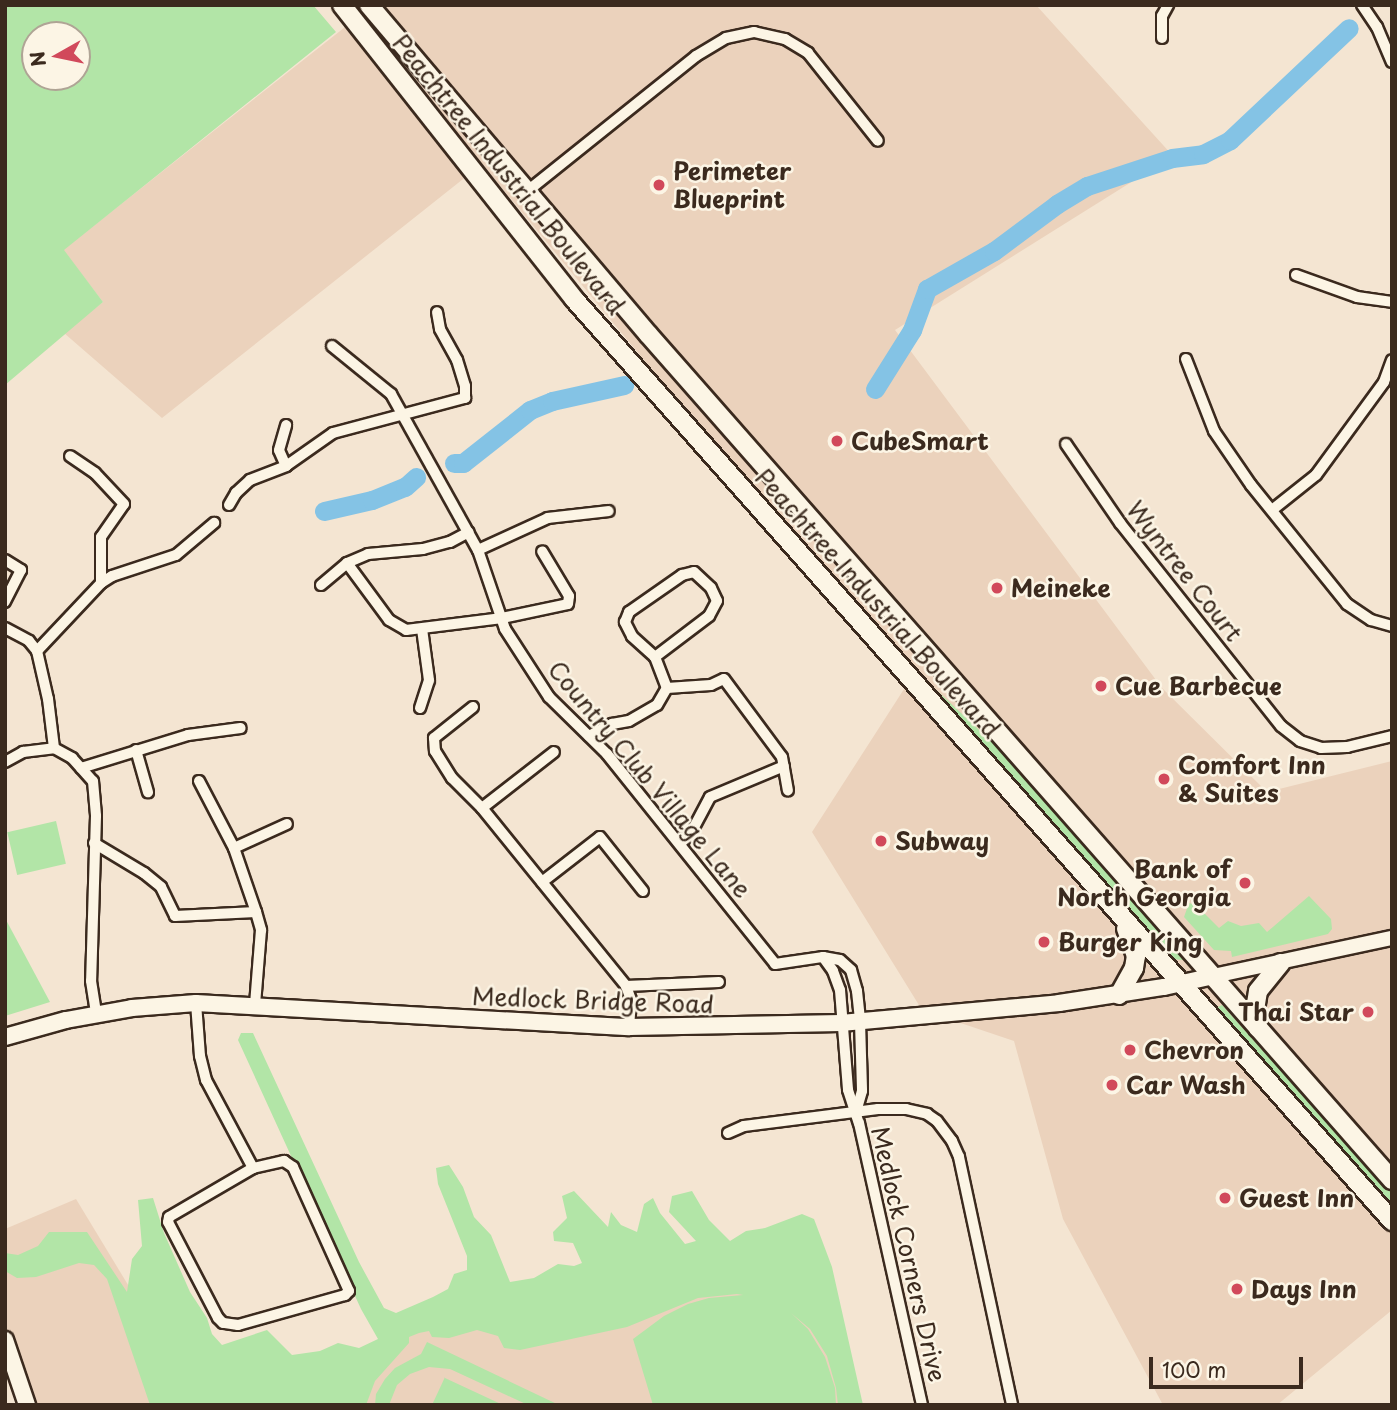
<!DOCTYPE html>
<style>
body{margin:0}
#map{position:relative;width:1397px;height:1410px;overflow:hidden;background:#f4e5d2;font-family:"Playpen Sans",sans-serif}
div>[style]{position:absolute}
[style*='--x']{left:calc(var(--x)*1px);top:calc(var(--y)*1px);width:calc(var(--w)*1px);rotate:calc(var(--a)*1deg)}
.built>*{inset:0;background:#ebd2bc}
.green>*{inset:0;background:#b2e5a7;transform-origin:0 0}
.river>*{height:19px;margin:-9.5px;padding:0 9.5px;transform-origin:9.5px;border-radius:9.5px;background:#84c3e5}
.roads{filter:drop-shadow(2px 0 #3b2a1e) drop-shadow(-2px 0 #3b2a1e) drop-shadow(0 2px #3b2a1e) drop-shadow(0 -2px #3b2a1e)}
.minor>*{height:10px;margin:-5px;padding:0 5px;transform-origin:5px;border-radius:5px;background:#fcf5e5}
.tertiary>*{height:14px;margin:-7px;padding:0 7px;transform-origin:7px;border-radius:7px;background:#fcf5e5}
.secondary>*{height:16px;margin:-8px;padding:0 8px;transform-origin:8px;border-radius:8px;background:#fcf5e5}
.trunk>*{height:18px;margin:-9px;padding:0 9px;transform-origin:9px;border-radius:9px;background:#fcf5e5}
.dots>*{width:19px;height:19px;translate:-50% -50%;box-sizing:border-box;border:4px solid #fcf5e5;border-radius:50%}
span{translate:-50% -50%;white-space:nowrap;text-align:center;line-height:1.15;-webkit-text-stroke:5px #fcf5e5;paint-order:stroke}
.poi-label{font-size:24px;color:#3b2a1e;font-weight:700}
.left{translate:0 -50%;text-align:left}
.right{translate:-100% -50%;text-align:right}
.street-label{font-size:24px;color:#3b2a1e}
.frame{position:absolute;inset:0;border:7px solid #3b2a1e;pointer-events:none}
.north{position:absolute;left:21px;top:21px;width:70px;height:70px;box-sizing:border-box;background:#fcf5e5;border:2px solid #afa495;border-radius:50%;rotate:261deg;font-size:19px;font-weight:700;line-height:28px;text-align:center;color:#3b2a1e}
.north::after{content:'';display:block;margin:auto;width:24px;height:32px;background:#d1495b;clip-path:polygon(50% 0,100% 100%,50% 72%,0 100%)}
.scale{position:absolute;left:1149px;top:1357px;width:154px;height:32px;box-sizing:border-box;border:4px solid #3b2a1e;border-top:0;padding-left:9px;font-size:21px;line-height:24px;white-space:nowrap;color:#3b2a1e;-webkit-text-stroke:5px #fcf5e5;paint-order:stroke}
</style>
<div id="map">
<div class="built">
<i style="clip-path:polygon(373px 5px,1036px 5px,1173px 156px,895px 330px,1162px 688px,1267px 792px,1392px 761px,1392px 1310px,1277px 1405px,1163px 1405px,1063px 1219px,1014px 1041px,922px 1010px,812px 832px,915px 672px,700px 428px,482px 164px,162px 418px,64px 333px,103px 302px,63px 250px)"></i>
<i style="clip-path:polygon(76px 1199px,159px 1336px,188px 1405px,27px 1405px,5px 1338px,5px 1229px)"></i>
<i style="clip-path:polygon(745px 1274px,826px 1340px,842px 1405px,277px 1405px,410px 1332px)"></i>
</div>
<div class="green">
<i style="clip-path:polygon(evenodd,5px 5px,313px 5px,336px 32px,64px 250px,103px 302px,5px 385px,5px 5px,77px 35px,77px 77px,35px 77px,35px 35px,77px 35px)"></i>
<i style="clip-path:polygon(929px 683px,1025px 773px,1184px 954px,1183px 960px,1172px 959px,925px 688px)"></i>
<i style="left:56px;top:821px;width:44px;height:50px;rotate:77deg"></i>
<i style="clip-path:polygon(1309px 896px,1331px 919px,1332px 929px,1328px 934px,1232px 957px,1231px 951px,1214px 950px,1184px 917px,1189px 903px,1196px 905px,1219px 928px,1228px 921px,1241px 926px,1259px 923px,1267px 932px)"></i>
<i style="clip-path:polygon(5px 918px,50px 1002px,5px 1016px)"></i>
<i style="clip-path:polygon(1222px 1005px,1364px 1163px,1392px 1188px,1392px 1214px,1215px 1014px,1216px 1008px)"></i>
<i style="clip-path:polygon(241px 1033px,253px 1033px,359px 1262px,384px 1308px,396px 1313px,433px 1297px,448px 1289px,454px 1274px,467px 1270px,467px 1256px,438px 1184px,436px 1168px,449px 1165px,463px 1187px,474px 1217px,491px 1235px,510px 1282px,534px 1278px,558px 1264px,574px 1266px,582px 1263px,573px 1243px,554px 1241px,553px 1232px,567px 1218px,562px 1196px,574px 1191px,608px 1227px,611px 1212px,621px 1225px,637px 1232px,644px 1204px,653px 1198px,660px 1213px,685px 1244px,696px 1241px,669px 1212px,672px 1196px,692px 1191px,709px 1220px,730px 1241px,746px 1231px,765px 1228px,802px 1214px,814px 1219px,832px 1267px,863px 1405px,838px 1405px,836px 1388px,827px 1356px,810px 1329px,791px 1313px,808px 1329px,825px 1357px,835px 1388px,836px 1405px,653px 1405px,633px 1339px,664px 1316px,688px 1304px,709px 1298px,743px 1295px,737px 1294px,698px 1298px,627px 1327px,520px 1350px,504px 1348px,498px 1336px,477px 1330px,449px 1338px,432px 1337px,429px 1331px,419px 1333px,409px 1337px,409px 1343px,375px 1381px,366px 1405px,150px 1405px,107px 1279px,94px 1265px,79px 1263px,36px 1277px,17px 1278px,5px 1271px,5px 1253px,18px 1255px,38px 1246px,49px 1232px,87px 1232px,127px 1292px,132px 1259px,142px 1246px,138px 1200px,153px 1198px,164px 1233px,190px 1292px,207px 1318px,212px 1334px,222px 1345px,267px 1330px,292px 1355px,320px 1351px,338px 1343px,359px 1348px,378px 1339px,361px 1309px,238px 1040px)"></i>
<i style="clip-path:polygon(427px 1342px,559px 1405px,528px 1405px,450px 1369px,429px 1367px,410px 1374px,397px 1385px,389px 1405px,375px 1405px,376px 1394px,385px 1379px,395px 1368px,421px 1354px)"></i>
<i style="clip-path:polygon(445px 1377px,445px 1378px,503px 1405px,432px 1405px)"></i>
</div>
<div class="river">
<i style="--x:875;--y:389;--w:70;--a:-57.9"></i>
<i style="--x:912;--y:330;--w:44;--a:-69.9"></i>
<i style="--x:927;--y:289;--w:77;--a:-29.6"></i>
<i style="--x:994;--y:251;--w:79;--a:-36.7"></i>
<i style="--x:1057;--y:204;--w:35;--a:-31"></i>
<i style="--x:1087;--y:186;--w:89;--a:-18.2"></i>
<i style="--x:1172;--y:158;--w:31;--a:-7"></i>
<i style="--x:1203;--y:154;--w:30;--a:-27"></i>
<i style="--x:1230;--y:140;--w:163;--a:-43.3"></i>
<i style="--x:454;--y:463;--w:9;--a:0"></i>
<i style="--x:463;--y:463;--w:85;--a:-38.3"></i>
<i style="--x:530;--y:410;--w:24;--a:-22"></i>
<i style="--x:552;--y:401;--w:74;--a:-12.5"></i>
<i style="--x:324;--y:511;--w:49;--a:-12.9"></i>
<i style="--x:372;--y:500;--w:35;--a:-22"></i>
<i style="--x:405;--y:487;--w:15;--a:-42"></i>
</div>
<div class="roads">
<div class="minor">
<i style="--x:1362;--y:5;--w:27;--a:56"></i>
<i style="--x:1377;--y:27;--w:38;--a:67"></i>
<i style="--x:1162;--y:38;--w:22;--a:-90"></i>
<i style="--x:1162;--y:16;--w:13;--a:-61"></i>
<i style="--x:525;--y:193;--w:219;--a:-38.7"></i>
<i style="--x:696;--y:56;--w:35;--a:-31"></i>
<i style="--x:726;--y:38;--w:29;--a:-12"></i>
<i style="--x:754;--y:32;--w:32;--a:13"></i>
<i style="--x:785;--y:39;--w:27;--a:31"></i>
<i style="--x:808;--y:53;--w:112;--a:51.5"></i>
<i style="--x:1296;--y:275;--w:65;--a:19.8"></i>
<i style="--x:1357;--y:297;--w:35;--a:8"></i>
<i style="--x:332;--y:346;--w:76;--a:39.1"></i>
<i style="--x:391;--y:394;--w:179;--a:60.9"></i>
<i style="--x:478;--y:550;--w:83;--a:71.1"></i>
<i style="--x:505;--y:629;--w:81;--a:57.1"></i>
<i style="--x:549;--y:697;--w:81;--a:44.5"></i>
<i style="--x:607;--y:754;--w:269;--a:51.3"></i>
<i style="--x:775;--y:964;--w:49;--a:-8.3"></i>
<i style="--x:823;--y:957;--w:17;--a:10"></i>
<i style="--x:840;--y:960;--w:15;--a:42"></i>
<i style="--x:851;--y:970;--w:22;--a:74"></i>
<i style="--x:857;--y:991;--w:31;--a:84"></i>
<i style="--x:860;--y:1022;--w:69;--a:88.3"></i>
<i style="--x:862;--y:1091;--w:22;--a:106"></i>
<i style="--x:1186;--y:359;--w:77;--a:68.7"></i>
<i style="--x:1214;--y:431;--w:65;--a:55.6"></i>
<i style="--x:1251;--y:485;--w:153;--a:51.1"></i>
<i style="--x:1347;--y:604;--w:29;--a:34"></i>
<i style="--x:1371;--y:620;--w:22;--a:16"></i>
<i style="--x:1066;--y:444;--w:96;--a:55.6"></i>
<i style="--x:1120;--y:523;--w:259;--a:51.6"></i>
<i style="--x:1281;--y:726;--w:24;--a:38"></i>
<i style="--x:1300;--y:741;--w:22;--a:18"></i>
<i style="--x:1321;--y:748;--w:26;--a:-2"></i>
<i style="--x:1347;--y:747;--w:46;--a:-13.7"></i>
<i style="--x:286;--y:466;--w:17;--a:-114"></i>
<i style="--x:279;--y:450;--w:26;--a:-74"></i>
<i style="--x:229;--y:505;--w:14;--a:-60"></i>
<i style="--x:236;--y:493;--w:19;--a:-43"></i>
<i style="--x:250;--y:480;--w:39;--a:-21"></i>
<i style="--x:286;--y:466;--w:57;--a:-35.1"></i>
<i style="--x:333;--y:433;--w:137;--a:-14.9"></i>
<i style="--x:465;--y:398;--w:12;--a:-90"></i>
<i style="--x:465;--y:386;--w:27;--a:-107"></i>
<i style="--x:457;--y:360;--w:35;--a:-119"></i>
<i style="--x:440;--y:329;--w:17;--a:-100"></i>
<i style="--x:1272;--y:510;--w:56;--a:-38.5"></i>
<i style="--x:1316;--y:475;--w:115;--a:-53.8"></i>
<i style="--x:1384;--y:382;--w:23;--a:-70"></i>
<i style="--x:478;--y:550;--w:77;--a:-24.6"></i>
<i style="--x:548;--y:518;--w:61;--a:-6.5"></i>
<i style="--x:5;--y:560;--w:19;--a:32"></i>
<i style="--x:21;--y:570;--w:36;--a:117"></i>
<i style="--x:347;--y:563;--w:71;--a:53.6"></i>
<i style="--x:389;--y:620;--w:20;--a:30"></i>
<i style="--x:406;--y:630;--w:97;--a:-7.1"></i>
<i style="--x:502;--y:618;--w:67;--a:-12"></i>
<i style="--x:568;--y:604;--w:8;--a:-83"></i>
<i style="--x:569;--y:596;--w:52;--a:-121"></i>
<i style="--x:694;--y:572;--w:23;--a:43"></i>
<i style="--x:711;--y:588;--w:14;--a:65"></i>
<i style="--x:717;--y:601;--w:17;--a:118"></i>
<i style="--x:709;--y:616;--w:68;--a:142.8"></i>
<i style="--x:655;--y:657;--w:31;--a:-138"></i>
<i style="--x:632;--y:636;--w:16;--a:-117"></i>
<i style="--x:625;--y:622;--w:11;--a:-68"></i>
<i style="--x:629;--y:612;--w:65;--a:-34.9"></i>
<i style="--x:682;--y:575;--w:12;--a:-14"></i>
<i style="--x:101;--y:583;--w:13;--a:-32"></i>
<i style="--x:112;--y:576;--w:67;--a:-18.2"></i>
<i style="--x:176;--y:555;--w:50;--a:-40.1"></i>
<i style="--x:321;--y:585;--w:34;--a:-40"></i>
<i style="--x:347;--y:563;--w:23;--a:-23"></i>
<i style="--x:368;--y:554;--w:55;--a:-5.2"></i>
<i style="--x:423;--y:549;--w:28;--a:-15"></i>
<i style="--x:450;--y:542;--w:21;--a:-28"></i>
<i style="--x:5;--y:628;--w:27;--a:28"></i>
<i style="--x:29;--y:641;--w:13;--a:51"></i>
<i style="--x:37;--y:651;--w:49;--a:77.1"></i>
<i style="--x:48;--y:699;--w:49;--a:83"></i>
<i style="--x:37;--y:651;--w:93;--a:-46.7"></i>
<i style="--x:101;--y:583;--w:46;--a:-90"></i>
<i style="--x:101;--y:537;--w:40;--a:-55.1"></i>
<i style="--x:124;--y:504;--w:42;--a:-133.1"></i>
<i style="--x:95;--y:473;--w:30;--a:-146"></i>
<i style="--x:655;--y:657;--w:33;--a:69"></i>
<i style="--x:473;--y:707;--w:50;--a:141.5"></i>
<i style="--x:434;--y:738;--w:13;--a:86"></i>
<i style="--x:435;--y:751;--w:32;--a:58"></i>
<i style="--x:452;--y:778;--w:42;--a:45"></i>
<i style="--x:482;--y:808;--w:229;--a:51"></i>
<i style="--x:626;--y:986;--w:15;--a:70"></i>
<i style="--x:631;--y:1000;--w:27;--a:94"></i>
<i style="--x:420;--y:708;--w:29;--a:-72"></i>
<i style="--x:429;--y:680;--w:51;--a:-97.8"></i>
<i style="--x:589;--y:736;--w:26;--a:-28"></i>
<i style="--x:612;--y:724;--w:17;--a:-10"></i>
<i style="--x:629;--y:721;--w:32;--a:-30"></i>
<i style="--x:657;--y:705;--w:20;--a:-60"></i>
<i style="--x:667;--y:688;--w:44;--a:-3.9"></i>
<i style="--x:711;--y:685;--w:14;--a:-25"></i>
<i style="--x:724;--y:679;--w:97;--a:53.4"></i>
<i style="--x:782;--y:757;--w:34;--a:80"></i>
<i style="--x:136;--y:750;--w:44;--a:74.1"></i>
<i style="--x:5;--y:762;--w:21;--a:-29"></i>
<i style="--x:23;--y:752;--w:31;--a:-7"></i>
<i style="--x:54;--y:748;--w:21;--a:29"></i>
<i style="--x:72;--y:758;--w:31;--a:48"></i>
<i style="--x:93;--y:781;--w:35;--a:85"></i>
<i style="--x:96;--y:816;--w:165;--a:91.7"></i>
<i style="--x:91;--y:981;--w:33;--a:81"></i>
<i style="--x:81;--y:768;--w:112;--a:-17.1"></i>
<i style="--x:188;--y:735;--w:53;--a:-7.5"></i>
<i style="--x:199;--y:781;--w:76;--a:62.4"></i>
<i style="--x:234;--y:848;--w:68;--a:71"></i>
<i style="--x:256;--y:912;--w:19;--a:74"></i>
<i style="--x:261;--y:930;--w:75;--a:94.6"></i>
<i style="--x:482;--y:808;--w:91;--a:-37.9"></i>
<i style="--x:94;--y:843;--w:58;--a:31"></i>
<i style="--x:144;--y:873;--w:22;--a:39"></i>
<i style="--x:161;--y:887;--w:32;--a:64"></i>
<i style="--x:175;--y:916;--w:81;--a:-2.8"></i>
<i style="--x:680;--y:844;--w:18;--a:-47"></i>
<i style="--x:692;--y:831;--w:38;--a:-62"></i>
<i style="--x:710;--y:797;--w:80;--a:-22.7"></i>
<i style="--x:234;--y:848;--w:58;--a:-24.4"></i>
<i style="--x:542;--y:882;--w:73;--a:-37.8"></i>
<i style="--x:600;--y:837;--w:69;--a:51.5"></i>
<i style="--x:823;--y:957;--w:17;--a:54"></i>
<i style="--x:833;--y:971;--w:20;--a:70"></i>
<i style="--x:840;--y:990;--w:100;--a:85.4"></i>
<i style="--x:848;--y:1090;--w:35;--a:72"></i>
<i style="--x:859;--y:1123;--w:289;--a:77.4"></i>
<i style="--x:626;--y:986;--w:93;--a:-2.5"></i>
<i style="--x:196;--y:1003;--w:53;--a:85.7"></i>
<i style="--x:200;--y:1056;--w:25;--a:76"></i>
<i style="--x:206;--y:1080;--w:100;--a:61.9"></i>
<i style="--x:728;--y:1133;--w:17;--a:-24"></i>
<i style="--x:744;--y:1126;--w:135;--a:-7.2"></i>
<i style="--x:878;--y:1109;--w:28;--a:0"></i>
<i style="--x:906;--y:1109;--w:22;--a:13"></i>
<i style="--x:927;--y:1114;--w:12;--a:35"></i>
<i style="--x:937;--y:1121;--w:25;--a:53"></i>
<i style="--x:952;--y:1141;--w:17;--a:66"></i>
<i style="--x:959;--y:1157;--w:254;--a:77.9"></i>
<i style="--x:284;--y:1161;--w:11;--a:34"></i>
<i style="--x:293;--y:1167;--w:136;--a:65.7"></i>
<i style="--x:349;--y:1291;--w:6;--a:135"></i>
<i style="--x:345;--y:1295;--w:111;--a:164.3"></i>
<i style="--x:238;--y:1325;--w:15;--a:-172"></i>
<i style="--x:223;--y:1323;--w:7;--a:-135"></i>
<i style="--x:218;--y:1318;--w:108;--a:-117.5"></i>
<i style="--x:168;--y:1222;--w:5;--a:-79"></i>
<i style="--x:169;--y:1217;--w:97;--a:-30.3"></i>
<i style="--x:253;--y:1168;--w:32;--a:-13"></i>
</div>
<div class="tertiary">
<i style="--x:1214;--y:976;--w:182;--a:-12.1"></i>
</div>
<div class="secondary">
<i style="--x:5;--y:1037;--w:63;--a:-15.6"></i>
<i style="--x:66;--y:1020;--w:67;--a:-10.3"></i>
<i style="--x:132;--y:1008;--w:64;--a:-4.5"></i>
<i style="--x:196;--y:1003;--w:434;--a:3.2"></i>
<i style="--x:629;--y:1027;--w:212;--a:-1.1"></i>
<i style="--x:841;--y:1023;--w:219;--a:-5.2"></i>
<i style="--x:1059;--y:1003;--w:106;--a:-8.7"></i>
<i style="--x:1164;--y:987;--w:51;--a:-12.4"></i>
<i style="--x:5;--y:1340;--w:69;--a:71.3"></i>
</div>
<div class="trunk">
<i style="--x:342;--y:5;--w:375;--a:51.7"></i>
<i style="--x:574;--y:299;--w:1233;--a:48.42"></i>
<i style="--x:369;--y:5;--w:431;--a:49.7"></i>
<i style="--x:648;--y:334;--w:1127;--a:48.67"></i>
<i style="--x:1119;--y:995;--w:31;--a:-61"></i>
<i style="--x:1134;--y:968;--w:12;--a:-81"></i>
<i style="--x:1136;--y:956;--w:29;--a:-110"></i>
<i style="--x:1258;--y:1028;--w:18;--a:-99"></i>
<i style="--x:1255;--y:1010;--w:19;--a:-81"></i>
<i style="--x:1258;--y:991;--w:36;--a:-51"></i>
</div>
</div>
<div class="dots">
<i style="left:659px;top:185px;background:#d1495b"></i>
<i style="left:837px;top:441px;background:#d1495b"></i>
<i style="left:997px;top:588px;background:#d1495b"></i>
<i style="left:1101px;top:686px;background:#d1495b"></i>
<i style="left:1164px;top:779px;background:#d1495b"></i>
<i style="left:881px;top:841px;background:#d1495b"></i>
<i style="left:1245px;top:883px;background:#d1495b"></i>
<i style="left:1044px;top:942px;background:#d1495b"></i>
<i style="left:1368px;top:1012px;background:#d1495b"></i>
<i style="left:1130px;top:1050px;background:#d1495b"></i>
<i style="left:1112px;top:1085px;background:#d1495b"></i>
<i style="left:1225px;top:1198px;background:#d1495b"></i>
<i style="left:1237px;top:1289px;background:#d1495b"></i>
</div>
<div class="poi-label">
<span class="left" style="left:673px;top:185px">Perimeter<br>Blueprint</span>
<span class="left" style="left:851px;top:441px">CubeSmart</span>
<span class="left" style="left:1011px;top:588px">Meineke</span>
<span class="left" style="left:1115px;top:686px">Cue Barbecue</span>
<span class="left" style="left:1178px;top:779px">Comfort Inn<br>&amp; Suites</span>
<span class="left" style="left:895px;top:841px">Subway</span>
<span class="right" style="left:1231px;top:883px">Bank of<br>North Georgia</span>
<span class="left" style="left:1058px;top:942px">Burger King</span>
<span class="right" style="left:1354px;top:1012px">Thai Star</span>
<span class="left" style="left:1144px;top:1050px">Chevron</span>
<span class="left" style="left:1126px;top:1085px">Car Wash</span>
<span class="left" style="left:1239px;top:1198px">Guest Inn</span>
<span class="left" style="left:1251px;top:1289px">Days Inn</span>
</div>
<div class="street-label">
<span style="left:509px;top:174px;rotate:51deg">Peachtree Industrial Boulevard</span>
<span style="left:1185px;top:571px;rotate:52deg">Wyntree Court</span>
<span style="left:878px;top:603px;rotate:48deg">Peachtree Industrial Boulevard</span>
<span style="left:650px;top:779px;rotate:50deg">Country Club Village Lane</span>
<span style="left:593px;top:1000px;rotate:2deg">Medlock Bridge Road</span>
<span style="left:909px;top:1254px;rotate:77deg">Medlock Corners Drive</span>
</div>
<div class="frame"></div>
<div class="north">N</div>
<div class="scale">100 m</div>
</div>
